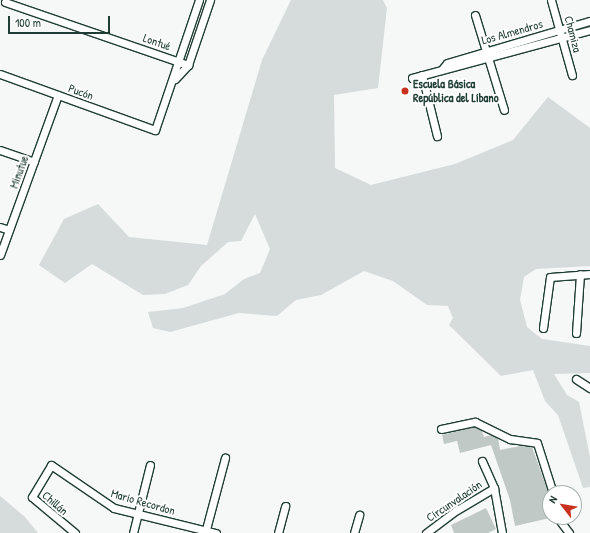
<!DOCTYPE html>
<meta charset="utf-8">
<style>
body{margin:0}
#map{position:relative;width:590px;height:533px;overflow:hidden;background:#f6f7f7;font-family:"Patrick Hand",sans-serif}
div>[style]{position:absolute}
[style*='--x']{left:calc(var(--x)*1px);top:calc(var(--y)*1px);width:calc(var(--w)*1px);rotate:calc(var(--a)*1deg)}
.green>*{inset:0;background:#d6dcdb}
.building>*{inset:0;background:#c0c9c6}
.roads{filter:drop-shadow(1px 0 #1f3d34) drop-shadow(-1px 0 #1f3d34) drop-shadow(0 1px #1f3d34) drop-shadow(0 -1px #1f3d34)}
.minor>*{height:7px;margin:-3.5px;padding:0 3.5px;transform-origin:3.5px;border-radius:3.5px;background:#fff}
.dots>*{width:11px;height:11px;translate:-50% -50%;box-sizing:border-box;border:2px solid #fff;border-radius:50%}
span{translate:-50% -50%;white-space:nowrap;text-align:center;line-height:1.15;-webkit-text-stroke:4px #fff;paint-order:stroke}
.street-label{font-size:12px;color:#1f3d34}
.poi-label{font-size:12px;color:#1f3d34;font-weight:700}
.left{translate:0 -50%;text-align:left}
.north{position:absolute;left:542px;top:485px;width:40px;height:40px;box-sizing:border-box;background:#fff;border:1px solid #a5b1ae;border-radius:50%;rotate:301deg;font-size:11px;font-weight:700;line-height:16px;text-align:center;color:#1f3d34}
.north::after{content:'';display:block;margin:auto;width:14px;height:18px;background:#c8321e;clip-path:polygon(50% 0,100% 100%,50% 72%,0 100%)}
.scale{position:absolute;left:8px;top:16px;width:102px;height:18px;box-sizing:border-box;border:2px solid #1f3d34;border-top:0;padding-left:5px;font-size:12px;line-height:14px;white-space:nowrap;color:#1f3d34;-webkit-text-stroke:3px #fff;paint-order:stroke}
</style>
<div id="map">
<div class="green">
<i style="clip-path:polygon(291px 0,383px 0,387px 8px,378px 88px,334px 95px,335px 168px,371px 185px,455px 164px,513px 140px,548px 97px,590px 128px,590px 266px,536px 269px,524px 277px,520px 300px,527px 327px,542px 339px,590px 346px,590px 373px,554px 374px,567px 395px,579px 402px,590px 457px,590px 487px,583px 488px,558px 415px,545px 401px,533px 370px,501px 376px,449px 325px,453px 318px,448px 306px,427px 305px,393px 281px,364px 271px,321px 295px,296px 300px,277px 316px,239px 313px,170px 332px,153px 328px,148px 312px,183px 308px,225px 294px,244px 279px,260px 273px,270px 249px,255px 214px,241px 241px,228px 242px,201px 266px,188px 285px,165px 294px,143px 295px,92px 264px,65px 283px,39px 265px,64px 219px,98px 204px,129px 237px,207px 245px,262px 60px)"></i>
<i style="clip-path:polygon(0 496px,25px 517px,38px 533px,0 533px)"></i>
</div>
<div class="building">
<i style="clip-path:polygon(474px 427px,482px 431px,484px 437px,491px 435px,498px 438px,500px 450px,521px 446px,532px 447px,550px 497px,550px 518px,515px 526px,510px 500px,491px 445px,460px 453px,457px 441px,444px 444px,442px 435px)"></i>
<i style="clip-path:polygon(486px 508px,496px 529px,488px 533px,454px 533px,451px 525px)"></i>
</div>
<div class="roads">
<div class="minor">
<i style="--x:551;--y:0;--w:78;--a:74.4"></i>
<i style="--x:5;--y:2;--w:194;--a:19"></i>
<i style="--x:475;--y:15;--w:99;--a:73"></i>
<i style="--x:443;--y:68;--w:6;--a:-51"></i>
<i style="--x:447;--y:63;--w:149;--a:-16.4"></i>
<i style="--x:0;--y:74;--w:165;--a:19.9"></i>
<i style="--x:155;--y:130;--w:137;--a:-71.3"></i>
<i style="--x:422;--y:75;--w:63;--a:76.2"></i>
<i style="--x:412;--y:78;--w:184;--a:-15.1"></i>
<i style="--x:175;--y:79;--w:19;--a:-47"></i>
<i style="--x:188;--y:65;--w:69;--a:-71.3"></i>
<i style="--x:0;--y:150;--w:36;--a:19"></i>
<i style="--x:0;--y:227;--w:9;--a:18"></i>
<i style="--x:0;--y:255;--w:170;--a:-70.1"></i>
<i style="--x:543;--y:328;--w:51;--a:-82.2"></i>
<i style="--x:550;--y:277;--w:40;--a:-4.3"></i>
<i style="--x:576;--y:333;--w:59;--a:-86.1"></i>
<i style="--x:576;--y:379;--w:17;--a:33"></i>
<i style="--x:441;--y:429;--w:35;--a:-12"></i>
<i style="--x:475;--y:422;--w:39;--a:26"></i>
<i style="--x:510;--y:439;--w:27;--a:8"></i>
<i style="--x:537;--y:443;--w:52;--a:72.3"></i>
<i style="--x:482;--y:461;--w:30;--a:66"></i>
<i style="--x:494;--y:488;--w:46;--a:79.9"></i>
<i style="--x:557;--y:517;--w:20;--a:53"></i>
<i style="--x:75;--y:533;--w:56;--a:-140.1"></i>
<i style="--x:32;--y:497;--w:37;--a:-59"></i>
<i style="--x:51;--y:465;--w:76;--a:34.3"></i>
<i style="--x:114;--y:508;--w:105;--a:13.8"></i>
<i style="--x:133;--y:533;--w:70;--a:-76"></i>
<i style="--x:205;--y:533;--w:78;--a:-75.1"></i>
<i style="--x:278;--y:533;--w:28;--a:-75"></i>
<i style="--x:354;--y:533;--w:19;--a:-74"></i>
<i style="--x:426;--y:533;--w:39;--a:-37"></i>
<i style="--x:457;--y:510;--w:43;--a:-30.7"></i>
</div>
</div>
<div class="dots">
<i style="left:405px;top:91px;background:#c8321e"></i>
</div>
<div class="street-label">
<span style="left:512px;top:32px;rotate:-16deg">Los Almendros</span>
<span style="left:573px;top:34px;rotate:75deg">Chamiza</span>
<span style="left:157px;top:42px;rotate:19deg">Lontué</span>
<span style="left:81px;top:92px;rotate:20deg">Pucón</span>
<span style="left:19px;top:172px;rotate:-70deg">Minutue</span>
<span style="left:454px;top:501px;rotate:-34deg">Circunvalación</span>
<span style="left:143px;top:502px;rotate:16deg">Mario Recordon</span>
<span style="left:55px;top:503px;rotate:41deg">Chillán</span>
</div>
<div class="poi-label">
<span class="left" style="left:413px;top:91px">Escuela Básica<br>República del Líbano</span>
</div>
<div class="north">N</div>
<div class="scale">100 m</div>
</div>
